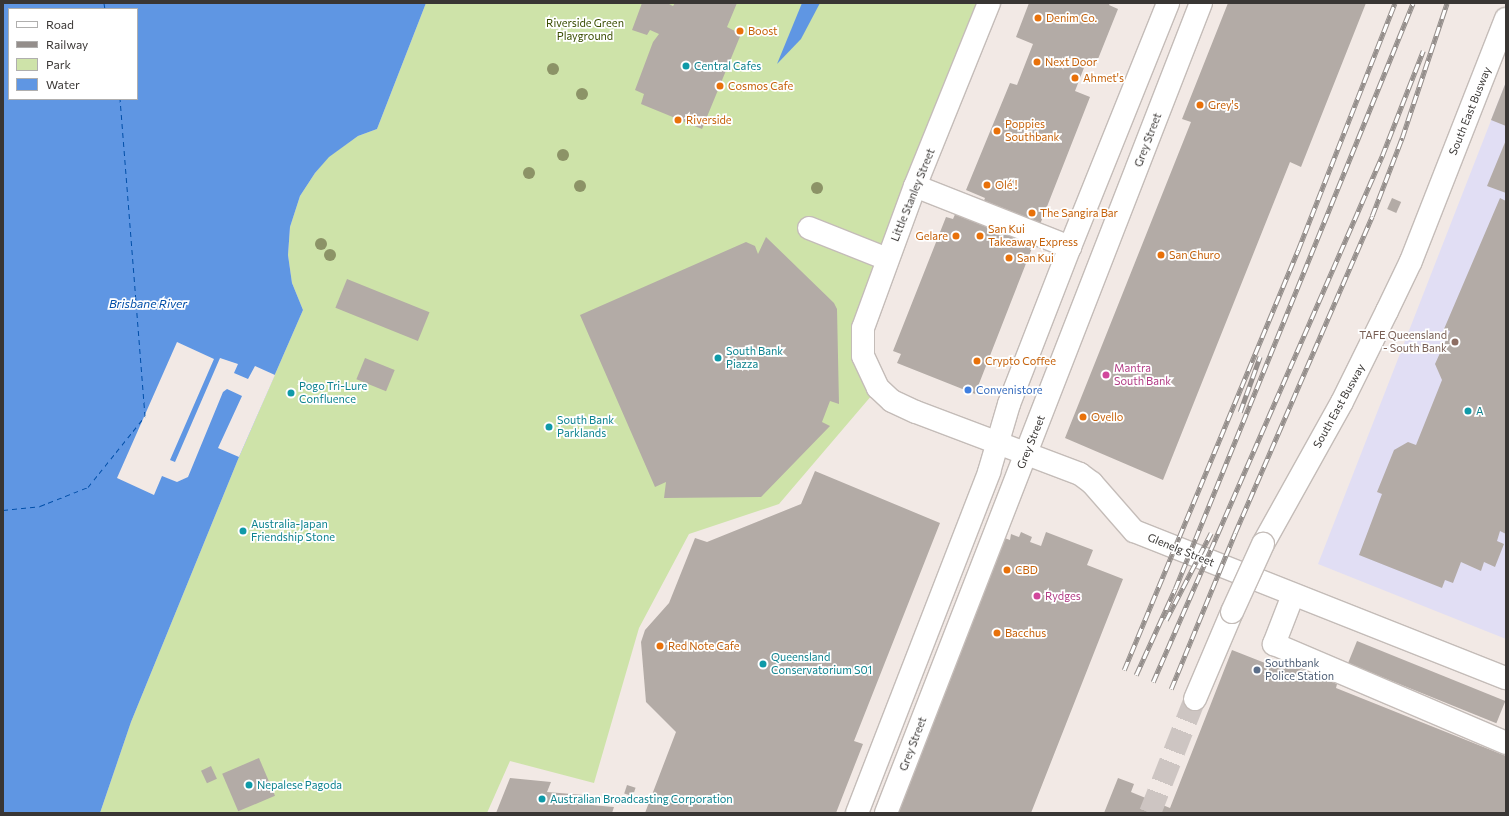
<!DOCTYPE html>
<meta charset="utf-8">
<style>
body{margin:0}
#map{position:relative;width:1509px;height:816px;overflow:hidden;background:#f2e9e5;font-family:Commissioner,sans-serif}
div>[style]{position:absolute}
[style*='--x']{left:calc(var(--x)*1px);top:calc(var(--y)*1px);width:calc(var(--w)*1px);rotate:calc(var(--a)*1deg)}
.education>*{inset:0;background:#e1def4}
.green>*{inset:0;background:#cee3a9}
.water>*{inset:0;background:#5f96e3}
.pier>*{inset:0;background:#f2e9e5}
.ferry>*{height:1px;margin-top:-0.5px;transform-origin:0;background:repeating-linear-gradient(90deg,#004ea8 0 5px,transparent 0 9px)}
.building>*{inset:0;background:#b3aba6;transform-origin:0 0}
.minor-tunnel>*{height:22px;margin-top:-11px;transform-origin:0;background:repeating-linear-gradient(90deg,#cdc5c2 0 22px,transparent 0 33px)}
.roads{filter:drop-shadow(1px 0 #c4bcb8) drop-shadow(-1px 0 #c4bcb8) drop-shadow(0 1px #c4bcb8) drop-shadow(0 -1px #c4bcb8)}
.minor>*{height:22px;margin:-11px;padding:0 11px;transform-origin:11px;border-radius:11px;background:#fff}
.rail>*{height:4.5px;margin-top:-2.25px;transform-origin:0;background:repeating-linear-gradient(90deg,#fff 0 9px,#948e8b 0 18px);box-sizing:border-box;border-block:1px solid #948e8b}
.bridges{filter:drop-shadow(1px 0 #c4bcb8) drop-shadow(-1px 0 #c4bcb8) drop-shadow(0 1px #c4bcb8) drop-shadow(0 -1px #c4bcb8)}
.minor-bridge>*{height:22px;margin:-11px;padding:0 11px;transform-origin:11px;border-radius:11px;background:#fff}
.trees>*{width:12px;height:12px;margin:-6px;border-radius:50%;background:#8c9367}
.dots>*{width:11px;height:11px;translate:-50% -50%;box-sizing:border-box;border:2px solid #fff;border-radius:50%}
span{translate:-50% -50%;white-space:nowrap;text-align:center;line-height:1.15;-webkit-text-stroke:3.5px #fff;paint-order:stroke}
.food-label{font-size:11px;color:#c56008}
.left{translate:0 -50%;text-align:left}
.right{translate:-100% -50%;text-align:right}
.park-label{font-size:11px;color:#394c00}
.culture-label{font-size:11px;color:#0d838f}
.street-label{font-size:11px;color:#393634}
.education-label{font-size:11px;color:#785e54}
.hotel-label{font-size:11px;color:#b23c85}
.shop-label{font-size:11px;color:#366cbe}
.service-label{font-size:11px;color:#4e5e75}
.water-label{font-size:12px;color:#004ea8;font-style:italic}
.frame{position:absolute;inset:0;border:4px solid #393634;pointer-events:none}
.legend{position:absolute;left:8px;top:8px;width:130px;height:92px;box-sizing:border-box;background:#fff;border:1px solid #b0afae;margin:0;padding:5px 7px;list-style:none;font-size:12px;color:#393634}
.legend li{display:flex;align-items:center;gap:8px;height:20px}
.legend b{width:20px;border:1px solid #b0afae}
</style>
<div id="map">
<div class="education">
<i style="clip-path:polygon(1506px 82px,1506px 639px,1318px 564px)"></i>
</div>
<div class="green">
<i style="clip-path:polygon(426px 3px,989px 3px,863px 328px,878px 388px,779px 504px,689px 534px,639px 628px,594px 783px,510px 761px,487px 813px,100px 813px,131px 722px,239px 457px,303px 310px,292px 283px,288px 255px,290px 227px,300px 196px,315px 173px,328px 157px,358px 136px,377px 129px)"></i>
</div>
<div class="water">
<i style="clip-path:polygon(evenodd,3px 3px,426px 3px,377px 129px,358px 136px,329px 157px,315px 173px,300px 196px,290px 227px,288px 255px,292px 283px,303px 310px,239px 457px,131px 722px,100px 813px,3px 813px,3px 3px,9px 9px,137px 9px,137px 99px,9px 99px,9px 9px)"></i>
<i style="clip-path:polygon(802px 3px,820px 3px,801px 39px,777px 64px)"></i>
</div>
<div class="pier">
<i style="clip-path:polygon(177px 342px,214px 359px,170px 460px,175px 462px,220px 358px,238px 364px,234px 373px,248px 379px,255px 366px,275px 375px,239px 457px,218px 448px,242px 396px,227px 389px,223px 392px,188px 477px,177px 482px,162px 476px,154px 495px,117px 478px)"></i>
</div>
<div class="ferry">
<i style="--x:104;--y:3;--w:6;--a:81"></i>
<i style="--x:3;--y:510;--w:37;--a:-6"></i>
<i style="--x:40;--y:506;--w:52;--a:-21.6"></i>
<i style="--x:88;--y:487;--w:91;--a:-51.2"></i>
<i style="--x:145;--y:416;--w:318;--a:-94.5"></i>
</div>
<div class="building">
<i style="clip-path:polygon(642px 3px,667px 3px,673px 6px,675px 3px,737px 3px,727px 27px,741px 34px,702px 129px,641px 104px,644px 94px,635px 90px,653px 42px,659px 34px,650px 30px,647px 35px,632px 30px)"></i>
<i style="clip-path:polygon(1029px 3px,1110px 3px,1109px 5px,1118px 9px,1096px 64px,1087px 60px,1075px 91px,1090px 97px,1039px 227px,983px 203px,985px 198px,966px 190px,1010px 83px,1017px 85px,1033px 44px,1016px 37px)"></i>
<i style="clip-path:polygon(1228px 3px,1366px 3px,1301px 167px,1290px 162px,1163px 480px,1065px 438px,1191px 122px,1182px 119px)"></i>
<i style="clip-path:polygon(1506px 82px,1506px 126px,1491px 120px)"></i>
<i style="clip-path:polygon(1506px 140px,1506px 193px,1487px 186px)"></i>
<i style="left:1392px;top:198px;width:10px;height:12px;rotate:24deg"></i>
<i style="clip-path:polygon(1500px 198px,1506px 201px,1506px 534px,1500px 531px,1497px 541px,1504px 544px,1495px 567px,1484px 562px,1481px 571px,1461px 562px,1453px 583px,1445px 580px,1442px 588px,1359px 555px,1382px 494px,1377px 492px,1394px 450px,1408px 442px,1416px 445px,1442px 380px,1435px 364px,1450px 331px,1444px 329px)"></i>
<i style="clip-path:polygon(956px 212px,1034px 243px,975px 394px,897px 363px,901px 354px,893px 351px,946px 217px,953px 219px)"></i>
<i style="clip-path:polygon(766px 237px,834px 303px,837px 309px,839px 404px,830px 401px,822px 422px,830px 426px,761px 497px,664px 498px,666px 482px,655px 487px,580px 315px,746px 242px,755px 246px,758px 254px)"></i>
<i style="left:347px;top:279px;width:89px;height:31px;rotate:22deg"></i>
<i style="left:365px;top:358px;width:32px;height:23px;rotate:22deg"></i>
<i style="clip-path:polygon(815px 471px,940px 523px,854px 741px,863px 744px,836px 813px,645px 813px,676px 732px,646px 702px,641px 642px,645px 630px,669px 603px,695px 538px,707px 542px,801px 504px)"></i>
<i style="clip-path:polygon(1021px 532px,1032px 537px,1030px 542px,1041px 546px,1046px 532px,1093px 550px,1087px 565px,1123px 579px,1031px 813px,898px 813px,1002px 537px,1010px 540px,1011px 534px,1019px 537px)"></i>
<i style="left:1357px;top:641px;width:160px;height:24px;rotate:22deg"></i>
<i style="clip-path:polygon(1232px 650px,1278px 668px,1280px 661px,1337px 684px,1336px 688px,1506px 756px,1506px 813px,1104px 813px,1118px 778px,1134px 784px,1131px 792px,1170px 808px)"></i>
<i style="left:259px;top:758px;width:41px;height:40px;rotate:67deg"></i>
<i style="left:211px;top:766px;width:14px;height:11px;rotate:65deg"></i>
<i style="clip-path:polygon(510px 778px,551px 782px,547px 792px,584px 795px,580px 804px,614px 807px,612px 813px,496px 813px)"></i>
<i style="left:627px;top:785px;width:9px;height:9px;rotate:18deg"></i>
</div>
<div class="minor-tunnel">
<i style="--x:1150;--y:813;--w:123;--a:-68.5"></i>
</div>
<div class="roads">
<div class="minor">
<i style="--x:989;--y:3;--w:197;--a:112"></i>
<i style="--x:915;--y:186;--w:151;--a:110.1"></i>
<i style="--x:863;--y:328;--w:28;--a:90"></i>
<i style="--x:863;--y:356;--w:35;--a:65"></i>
<i style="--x:878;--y:388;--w:19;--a:43"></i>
<i style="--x:892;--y:401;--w:26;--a:25"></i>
<i style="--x:916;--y:412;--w:175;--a:20.7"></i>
<i style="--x:1080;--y:474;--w:15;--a:37"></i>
<i style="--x:1092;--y:483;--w:64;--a:48.8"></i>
<i style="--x:1134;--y:531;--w:400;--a:21.6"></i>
<i style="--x:915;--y:186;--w:167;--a:21.5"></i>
<i style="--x:809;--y:228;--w:84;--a:21.7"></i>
<i style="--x:1263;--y:544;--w:162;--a:-60.9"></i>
<i style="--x:1342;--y:402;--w:102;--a:-63.7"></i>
<i style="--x:1387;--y:311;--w:55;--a:-64.4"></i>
<i style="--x:1411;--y:261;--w:260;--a:-68.6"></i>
<i style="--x:1293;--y:595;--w:53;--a:111.2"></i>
<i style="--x:1274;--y:644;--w:252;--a:23.1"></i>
<i style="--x:1195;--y:699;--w:95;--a:-67"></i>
<i style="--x:857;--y:813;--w:366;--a:-68.8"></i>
<i style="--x:989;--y:472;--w:71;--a:-73.6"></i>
<i style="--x:1009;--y:404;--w:168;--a:-68.8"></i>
<i style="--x:1070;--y:247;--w:263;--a:-68.1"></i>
<i style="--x:886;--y:813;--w:869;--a:-68.75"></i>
</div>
</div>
<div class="rail">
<i style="--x:1240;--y:412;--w:59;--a:-70.3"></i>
<i style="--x:1166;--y:620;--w:98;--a:-62.7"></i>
<i style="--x:1124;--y:670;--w:455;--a:-67.5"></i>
<i style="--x:1298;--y:250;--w:265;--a:-68.6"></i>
<i style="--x:1136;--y:675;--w:94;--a:-65.6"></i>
<i style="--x:1175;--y:589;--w:632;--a:-67.9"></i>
<i style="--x:1153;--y:682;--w:574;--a:-66.47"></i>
<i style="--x:1382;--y:156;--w:113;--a:-68.7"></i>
<i style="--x:1171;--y:689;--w:169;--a:-67.7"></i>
<i style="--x:1235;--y:533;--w:345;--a:-66.6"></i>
<i style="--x:1372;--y:216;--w:84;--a:-69"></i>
<i style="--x:1402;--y:138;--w:142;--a:-71.6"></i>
</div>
<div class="bridges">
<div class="minor-bridge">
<i style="--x:1232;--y:612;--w:75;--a:-65.5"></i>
</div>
</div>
<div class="trees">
<i style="left:553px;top:69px"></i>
<i style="left:582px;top:94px"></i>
<i style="left:563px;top:155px"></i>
<i style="left:529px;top:173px"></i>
<i style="left:580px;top:186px"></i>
<i style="left:817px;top:188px"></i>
<i style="left:321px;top:244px"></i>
<i style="left:330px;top:255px"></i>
</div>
<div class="dots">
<i style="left:1038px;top:18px;background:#e8710a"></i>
<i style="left:740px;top:31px;background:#e8710a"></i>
<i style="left:1037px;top:62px;background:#e8710a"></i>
<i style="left:686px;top:66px;background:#0f9aa8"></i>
<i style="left:1075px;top:78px;background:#e8710a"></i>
<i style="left:720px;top:86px;background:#e8710a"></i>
<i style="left:1200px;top:105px;background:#e8710a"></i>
<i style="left:678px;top:120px;background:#e8710a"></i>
<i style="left:997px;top:131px;background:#e8710a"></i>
<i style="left:987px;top:185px;background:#e8710a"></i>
<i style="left:1032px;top:213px;background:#e8710a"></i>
<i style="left:956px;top:236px;background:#e8710a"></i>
<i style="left:980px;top:236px;background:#e8710a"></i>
<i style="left:1161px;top:255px;background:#e8710a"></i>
<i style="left:1009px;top:258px;background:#e8710a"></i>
<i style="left:1455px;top:342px;background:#8d6e63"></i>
<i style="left:718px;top:358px;background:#0f9aa8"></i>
<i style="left:977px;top:361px;background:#e8710a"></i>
<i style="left:1106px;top:375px;background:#d1479c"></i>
<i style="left:968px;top:390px;background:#3f7fe0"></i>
<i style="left:291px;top:393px;background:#0f9aa8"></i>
<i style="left:1468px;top:411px;background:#0f9aa8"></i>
<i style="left:1083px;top:417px;background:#e8710a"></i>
<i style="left:549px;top:427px;background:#0f9aa8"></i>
<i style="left:243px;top:531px;background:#0f9aa8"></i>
<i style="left:1007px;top:570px;background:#e8710a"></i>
<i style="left:1037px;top:596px;background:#d1479c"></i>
<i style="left:997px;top:633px;background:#e8710a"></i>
<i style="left:660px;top:646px;background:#e8710a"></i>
<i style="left:763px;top:664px;background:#0f9aa8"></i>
<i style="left:1257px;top:670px;background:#5c6f8a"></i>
<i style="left:249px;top:785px;background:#0f9aa8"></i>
<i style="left:542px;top:799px;background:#0f9aa8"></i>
</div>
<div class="food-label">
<span class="left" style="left:1046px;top:18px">Denim Co.</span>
<span class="left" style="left:748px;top:31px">Boost</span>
<span class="left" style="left:1045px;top:62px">Next Door</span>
<span class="left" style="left:1083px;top:78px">Ahmet's</span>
<span class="left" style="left:728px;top:86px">Cosmos Cafe</span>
<span class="left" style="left:1208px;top:105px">Grey's</span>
<span class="left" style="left:686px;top:120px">Riverside</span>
<span class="left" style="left:1005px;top:131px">Poppies<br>Southbank</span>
<span class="left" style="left:995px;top:185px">Olé !</span>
<span class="left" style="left:1040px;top:213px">The Sangira Bar</span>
<span class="left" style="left:988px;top:236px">San Kui<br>Takeaway Express</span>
<span class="right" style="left:948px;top:236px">Gelare</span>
<span class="left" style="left:1169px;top:255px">San Churo</span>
<span class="left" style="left:1017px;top:258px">San Kui</span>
<span class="left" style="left:985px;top:361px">Crypto Coffee</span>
<span class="left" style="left:1091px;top:417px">Ovello</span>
<span class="left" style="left:1015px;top:570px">CBD</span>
<span class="left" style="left:1005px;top:633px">Bacchus</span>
<span class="left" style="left:668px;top:646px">Red Note Cafe</span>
</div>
<div class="park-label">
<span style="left:585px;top:30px">Riverside Green<br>Playground</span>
</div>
<div class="culture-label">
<span class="left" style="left:694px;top:66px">Central Cafes</span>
<span class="left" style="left:726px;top:358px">South Bank<br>Piazza</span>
<span class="left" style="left:299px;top:393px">Pogo Tri-Lure<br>Confluence</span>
<span class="left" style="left:1476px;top:411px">A</span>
<span class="left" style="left:557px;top:427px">South Bank<br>Parklands</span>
<span class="left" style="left:251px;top:531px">Australia-Japan<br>Friendship Stone</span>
<span class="left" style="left:771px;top:664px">Queensland<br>Conservatorium S01</span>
<span class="left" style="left:257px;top:785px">Nepalese Pagoda</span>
<span class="left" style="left:550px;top:799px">Australian Broadcasting Corporation</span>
</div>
<div class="street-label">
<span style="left:1470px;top:111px;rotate:-68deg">South East Busway</span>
<span style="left:1148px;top:140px;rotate:-69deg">Grey Street</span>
<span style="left:913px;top:195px;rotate:-68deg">Little Stanley Street</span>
<span style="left:1339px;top:406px;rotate:-61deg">South East Busway</span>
<span style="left:1031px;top:442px;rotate:-68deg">Grey Street</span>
<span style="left:1181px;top:550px;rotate:22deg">Glenelg Street</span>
<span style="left:913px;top:744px;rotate:-69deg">Grey Street</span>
</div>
<div class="education-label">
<span class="right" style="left:1447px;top:342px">TAFE Queensland<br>- South Bank</span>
</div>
<div class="hotel-label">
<span class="left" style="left:1114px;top:375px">Mantra<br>South Bank</span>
<span class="left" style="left:1045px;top:596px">Rydges</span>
</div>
<div class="shop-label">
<span class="left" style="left:976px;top:390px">Convenistore</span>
</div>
<div class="service-label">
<span class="left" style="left:1265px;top:670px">Southbank<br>Police Station</span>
</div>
<div class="water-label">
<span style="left:148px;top:304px">Brisbane River</span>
</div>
<div class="frame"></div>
<ul class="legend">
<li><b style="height:5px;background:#fff"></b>Road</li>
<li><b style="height:5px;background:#948e8b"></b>Railway</li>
<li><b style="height:11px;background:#cee3a9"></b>Park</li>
<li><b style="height:11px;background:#5f96e3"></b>Water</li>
</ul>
</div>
